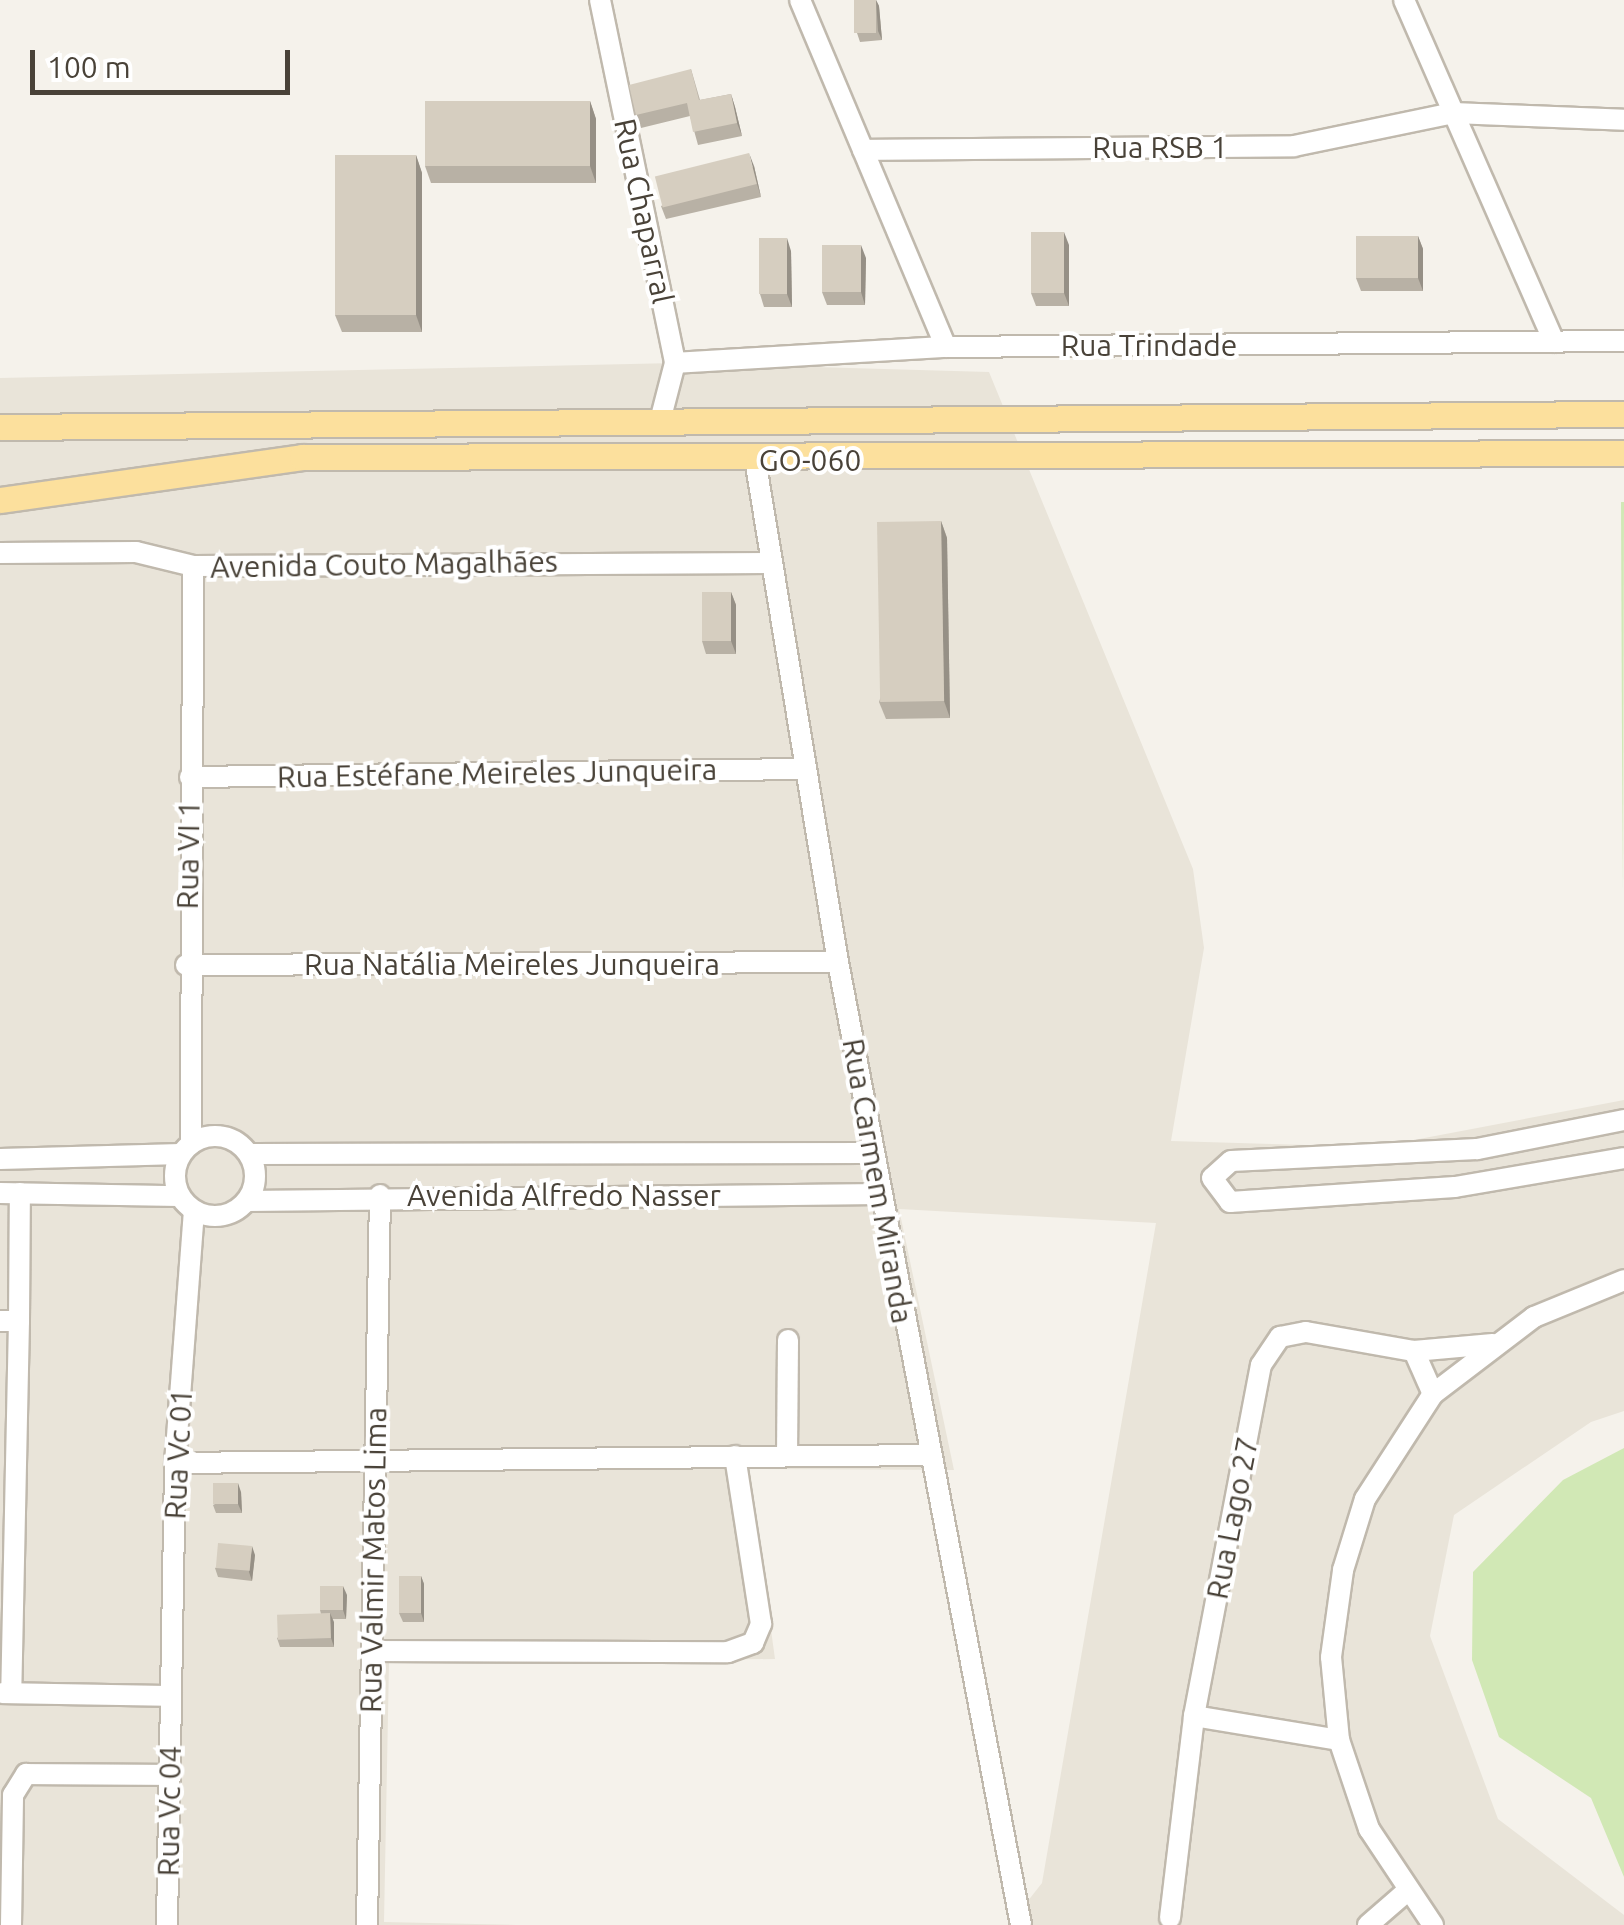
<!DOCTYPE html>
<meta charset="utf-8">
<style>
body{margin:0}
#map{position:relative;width:1624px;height:1925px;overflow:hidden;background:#f5f2eb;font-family:Ubuntu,sans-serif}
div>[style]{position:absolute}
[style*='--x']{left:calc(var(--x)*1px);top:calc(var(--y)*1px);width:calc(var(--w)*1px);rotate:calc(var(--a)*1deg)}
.residential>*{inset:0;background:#e9e4d9}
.green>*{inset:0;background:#d1e8b5}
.roads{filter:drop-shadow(2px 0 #c0b9ad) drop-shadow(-2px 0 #c0b9ad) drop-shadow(0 2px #c0b9ad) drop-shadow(0 -2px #c0b9ad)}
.minor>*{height:20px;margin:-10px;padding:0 10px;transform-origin:10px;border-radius:10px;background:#fff}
.minor>.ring{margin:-10px;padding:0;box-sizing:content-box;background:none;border:20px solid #fff;border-radius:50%}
.major>*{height:25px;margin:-12.5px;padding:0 12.5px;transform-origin:12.5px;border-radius:12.5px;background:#fce09d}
.wall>*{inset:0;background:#b8b1a5}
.shaded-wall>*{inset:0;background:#969086}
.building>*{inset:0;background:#d6cec0;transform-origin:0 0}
span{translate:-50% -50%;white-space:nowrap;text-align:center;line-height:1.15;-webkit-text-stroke:8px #fff;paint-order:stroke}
.street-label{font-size:30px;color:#494238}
.scale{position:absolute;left:30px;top:50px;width:260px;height:45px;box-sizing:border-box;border:5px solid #494238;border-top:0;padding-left:12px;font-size:30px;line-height:35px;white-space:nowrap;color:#494238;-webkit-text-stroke:8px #fff;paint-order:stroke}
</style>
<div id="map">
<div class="residential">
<i style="clip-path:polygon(675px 363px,989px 372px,1193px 869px,1204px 948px,1171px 1141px,1377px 1147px,1624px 1100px,1624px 1411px,1591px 1422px,1454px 1515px,1430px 1636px,1498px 1819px,1624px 1915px,1624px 1925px,1009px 1925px,1042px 1883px,1156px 1223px,899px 1209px,954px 1470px,749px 1469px,775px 1659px,389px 1663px,384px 1922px,516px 1925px,0 1925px,0 378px)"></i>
</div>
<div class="green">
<i style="clip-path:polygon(1621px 502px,1624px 502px,1623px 891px,1622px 744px)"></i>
<i style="clip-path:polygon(1624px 1448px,1624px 1877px,1591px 1798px,1499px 1737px,1472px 1660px,1473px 1572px,1563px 1480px)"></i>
</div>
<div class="roads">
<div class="minor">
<i style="--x:600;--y:0;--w:371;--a:78.3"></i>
<i style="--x:675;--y:363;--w:60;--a:104.5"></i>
<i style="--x:800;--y:0;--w:376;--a:67.2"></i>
<i style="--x:1404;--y:0;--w:373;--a:66.3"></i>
<i style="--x:863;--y:150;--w:431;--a:-0.5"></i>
<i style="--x:1294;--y:146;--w:162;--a:-11.7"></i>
<i style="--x:1453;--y:113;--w:171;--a:2.3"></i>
<i style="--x:675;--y:363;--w:271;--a:-3.4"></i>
<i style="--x:946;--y:347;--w:678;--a:-0.51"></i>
<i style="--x:755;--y:459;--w:510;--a:80.63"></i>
<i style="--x:838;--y:962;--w:980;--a:79.24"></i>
<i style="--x:0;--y:553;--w:136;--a:-0.4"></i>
<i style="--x:136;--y:552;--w:59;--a:13.8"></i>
<i style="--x:193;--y:566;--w:577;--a:-0.3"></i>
<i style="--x:190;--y:777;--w:614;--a:-0.75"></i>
<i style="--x:186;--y:965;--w:652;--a:-0.26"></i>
<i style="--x:1624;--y:1120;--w:150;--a:168.8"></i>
<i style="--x:1477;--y:1149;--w:246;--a:177.2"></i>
<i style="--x:1231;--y:1161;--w:25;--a:138"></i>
<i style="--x:1212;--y:1178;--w:30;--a:53"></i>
<i style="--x:1230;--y:1202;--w:225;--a:-3.8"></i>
<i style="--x:1455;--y:1187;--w:171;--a:-9.7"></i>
<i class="ring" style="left:175px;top:1136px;width:60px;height:60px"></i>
<i style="--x:191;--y:1144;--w:578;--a:-89.8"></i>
<i style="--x:249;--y:1154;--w:625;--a:-0.09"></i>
<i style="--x:0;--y:1159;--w:181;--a:-1.6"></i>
<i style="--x:0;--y:1193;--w:179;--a:1"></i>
<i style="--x:247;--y:1201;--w:634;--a:-0.63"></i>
<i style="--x:0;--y:1321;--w:19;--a:0"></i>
<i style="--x:19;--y:1321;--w:372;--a:91.2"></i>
<i style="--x:19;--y:1321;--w:128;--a:-89.6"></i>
<i style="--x:1414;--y:1351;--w:47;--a:66.2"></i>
<i style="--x:787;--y:1456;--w:116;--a:-89.5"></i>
<i style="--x:175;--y:1463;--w:754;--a:-0.61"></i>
<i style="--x:372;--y:1651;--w:356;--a:0.2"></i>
<i style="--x:728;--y:1652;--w:27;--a:-20"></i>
<i style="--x:753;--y:1643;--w:21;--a:-67"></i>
<i style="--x:761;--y:1624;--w:170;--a:-98.8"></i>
<i style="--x:2;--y:1693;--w:169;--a:1"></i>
<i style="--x:1194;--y:1716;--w:147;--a:9.4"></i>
<i style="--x:1170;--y:1918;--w:203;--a:-83.2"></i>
<i style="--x:1194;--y:1716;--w:357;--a:-79.2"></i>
<i style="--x:1261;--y:1365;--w:34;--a:-56"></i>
<i style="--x:1280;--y:1337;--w:26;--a:-11"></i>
<i style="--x:1306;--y:1332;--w:110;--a:10"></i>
<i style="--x:1414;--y:1351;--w:79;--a:-5.1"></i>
<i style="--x:11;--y:1925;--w:130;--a:-89.1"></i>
<i style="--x:13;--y:1795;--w:25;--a:-58"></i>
<i style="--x:26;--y:1774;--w:144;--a:0.4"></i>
<i style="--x:167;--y:1925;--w:462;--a:-89"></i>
<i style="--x:175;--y:1463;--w:253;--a:-85.7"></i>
<i style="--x:367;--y:1925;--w:730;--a:-88.98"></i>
<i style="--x:1368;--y:1925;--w:49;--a:-40.9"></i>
<i style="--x:1433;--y:1925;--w:115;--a:-123.7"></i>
<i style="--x:1369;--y:1829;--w:94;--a:-108.6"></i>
<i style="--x:1339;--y:1740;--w:83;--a:-95.5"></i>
<i style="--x:1331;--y:1657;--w:88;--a:-82.1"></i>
<i style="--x:1343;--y:1570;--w:74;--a:-72.8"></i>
<i style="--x:1365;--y:1499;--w:125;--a:-57.1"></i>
<i style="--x:1433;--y:1394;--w:127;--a:-37.3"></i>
<i style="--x:1534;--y:1317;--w:97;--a:-22.3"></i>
</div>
<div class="major">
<i style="--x:0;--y:427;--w:1624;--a:-0.46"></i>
<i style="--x:0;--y:500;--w:305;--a:-8.1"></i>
<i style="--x:302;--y:457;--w:1322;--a:-0.17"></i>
</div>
</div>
<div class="wall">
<i style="clip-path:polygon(876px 0,879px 6px,882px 40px,860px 42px,857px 33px)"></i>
<i style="clip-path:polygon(691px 69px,700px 100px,731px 94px,735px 107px,742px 136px,698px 145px,690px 116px,641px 128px,636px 115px)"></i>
<i style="clip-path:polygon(590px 101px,596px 119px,596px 183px,431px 183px,425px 166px)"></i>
<i style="clip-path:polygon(416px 155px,422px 173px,422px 332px,342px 332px,335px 315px)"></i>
<i style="clip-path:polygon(754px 166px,761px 197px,666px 219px,661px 206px)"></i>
<i style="clip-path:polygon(1418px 236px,1423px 249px,1423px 291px,1361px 291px,1356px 278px)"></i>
<i style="clip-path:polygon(1069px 245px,1069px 306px,1036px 306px,1031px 293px)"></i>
<i style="clip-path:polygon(791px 251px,792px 307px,764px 307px,760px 294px)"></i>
<i style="clip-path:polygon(866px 258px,865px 305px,827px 305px,822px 292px)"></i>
<i style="clip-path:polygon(941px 521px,947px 538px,950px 718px,886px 719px,879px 702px)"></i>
<i style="clip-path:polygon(731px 592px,736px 605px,736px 654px,706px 654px,702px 641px)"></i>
<i style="clip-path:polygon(241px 1492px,242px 1513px,216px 1513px,213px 1505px)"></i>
<i style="clip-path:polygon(255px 1555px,252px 1581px,218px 1577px,215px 1568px)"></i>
<i style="clip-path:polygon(421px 1576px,424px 1584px,424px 1622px,403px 1622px,399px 1613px)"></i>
<i style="clip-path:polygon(347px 1595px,346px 1619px,332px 1619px,334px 1647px,280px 1647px,277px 1638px,321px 1614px,320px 1610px)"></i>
</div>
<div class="shaded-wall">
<i style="clip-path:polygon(876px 0,879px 6px,882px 40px,878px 31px)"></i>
<i style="clip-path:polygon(731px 94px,735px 107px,742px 136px,737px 123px)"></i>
<i style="clip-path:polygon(590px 101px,596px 119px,596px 183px,590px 166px)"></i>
<i style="clip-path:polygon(749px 153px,754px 166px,761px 197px,757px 184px)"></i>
<i style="clip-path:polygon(416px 155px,422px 173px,422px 332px,416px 315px)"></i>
<i style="clip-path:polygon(1064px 232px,1069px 245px,1069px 306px,1064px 293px)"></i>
<i style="clip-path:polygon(1418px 236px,1423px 249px,1423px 291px,1418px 278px)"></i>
<i style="clip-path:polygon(787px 238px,791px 251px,792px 307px,787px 294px)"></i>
<i style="clip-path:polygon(861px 245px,866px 258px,865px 305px,861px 292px)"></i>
<i style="clip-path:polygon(941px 521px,947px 538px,950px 718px,944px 701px)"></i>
<i style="clip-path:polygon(731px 592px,736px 605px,736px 654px,731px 641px)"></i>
<i style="clip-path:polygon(238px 1483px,241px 1492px,242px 1513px,238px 1504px)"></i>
<i style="clip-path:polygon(252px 1546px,255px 1555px,252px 1581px,249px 1572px)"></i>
<i style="clip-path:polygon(421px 1576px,424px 1584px,424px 1622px,421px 1613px)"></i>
<i style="clip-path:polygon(343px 1586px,347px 1595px,346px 1619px,343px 1610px)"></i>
<i style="clip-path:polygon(330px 1613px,334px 1622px,334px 1647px,331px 1638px)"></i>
</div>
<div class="building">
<i style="left:854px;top:0;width:22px;height:33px"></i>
<i style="clip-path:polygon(691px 69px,699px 100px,731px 94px,737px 123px,693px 132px,687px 103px,636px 115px,629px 85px)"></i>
<i style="left:425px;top:101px;width:165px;height:65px"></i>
<i style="left:749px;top:153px;width:32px;height:97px;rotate:76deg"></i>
<i style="left:416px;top:155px;width:160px;height:81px;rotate:90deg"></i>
<i style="left:1031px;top:232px;width:33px;height:61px"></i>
<i style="left:1356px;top:236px;width:62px;height:42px"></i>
<i style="left:759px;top:238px;width:28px;height:56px"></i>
<i style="left:822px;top:245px;width:39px;height:47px"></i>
<i style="left:941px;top:521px;width:180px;height:64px;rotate:89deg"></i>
<i style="left:702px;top:592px;width:29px;height:49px"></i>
<i style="left:238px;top:1483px;width:21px;height:25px;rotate:90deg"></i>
<i style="left:218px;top:1543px;width:34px;height:25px;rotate:5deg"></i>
<i style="left:399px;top:1576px;width:22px;height:37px"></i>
<i style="left:320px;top:1586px;width:23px;height:24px"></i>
<i style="left:330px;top:1613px;width:25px;height:53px;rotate:88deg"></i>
</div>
<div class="street-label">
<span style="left:1160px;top:147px">Rua RSB 1</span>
<span style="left:644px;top:211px;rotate:78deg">Rua Chaparral</span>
<span style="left:1149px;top:345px">Rua Trindade</span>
<span style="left:810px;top:460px">GO-060</span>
<span style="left:384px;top:564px;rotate:-1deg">Avenida Couto Magalhães</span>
<span style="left:497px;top:773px;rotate:-1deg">Rua Estéfane Meireles Junqueira</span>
<span style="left:188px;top:855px;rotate:-89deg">Rua VI 1</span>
<span style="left:512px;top:964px">Rua Natália Meireles Junqueira</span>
<span style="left:878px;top:1181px;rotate:80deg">Rua Carmem Miranda</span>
<span style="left:564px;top:1195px">Avenida Alfredo Nasser</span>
<span style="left:178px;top:1454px;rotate:-87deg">Rua Vc 01</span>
<span style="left:1232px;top:1518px;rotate:-79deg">Rua Lago 27</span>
<span style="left:373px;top:1560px;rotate:-89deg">Rua Valmir Matos Lima</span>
<span style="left:169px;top:1811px;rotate:-89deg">Rua Vc 04</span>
</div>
<div class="scale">100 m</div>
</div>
